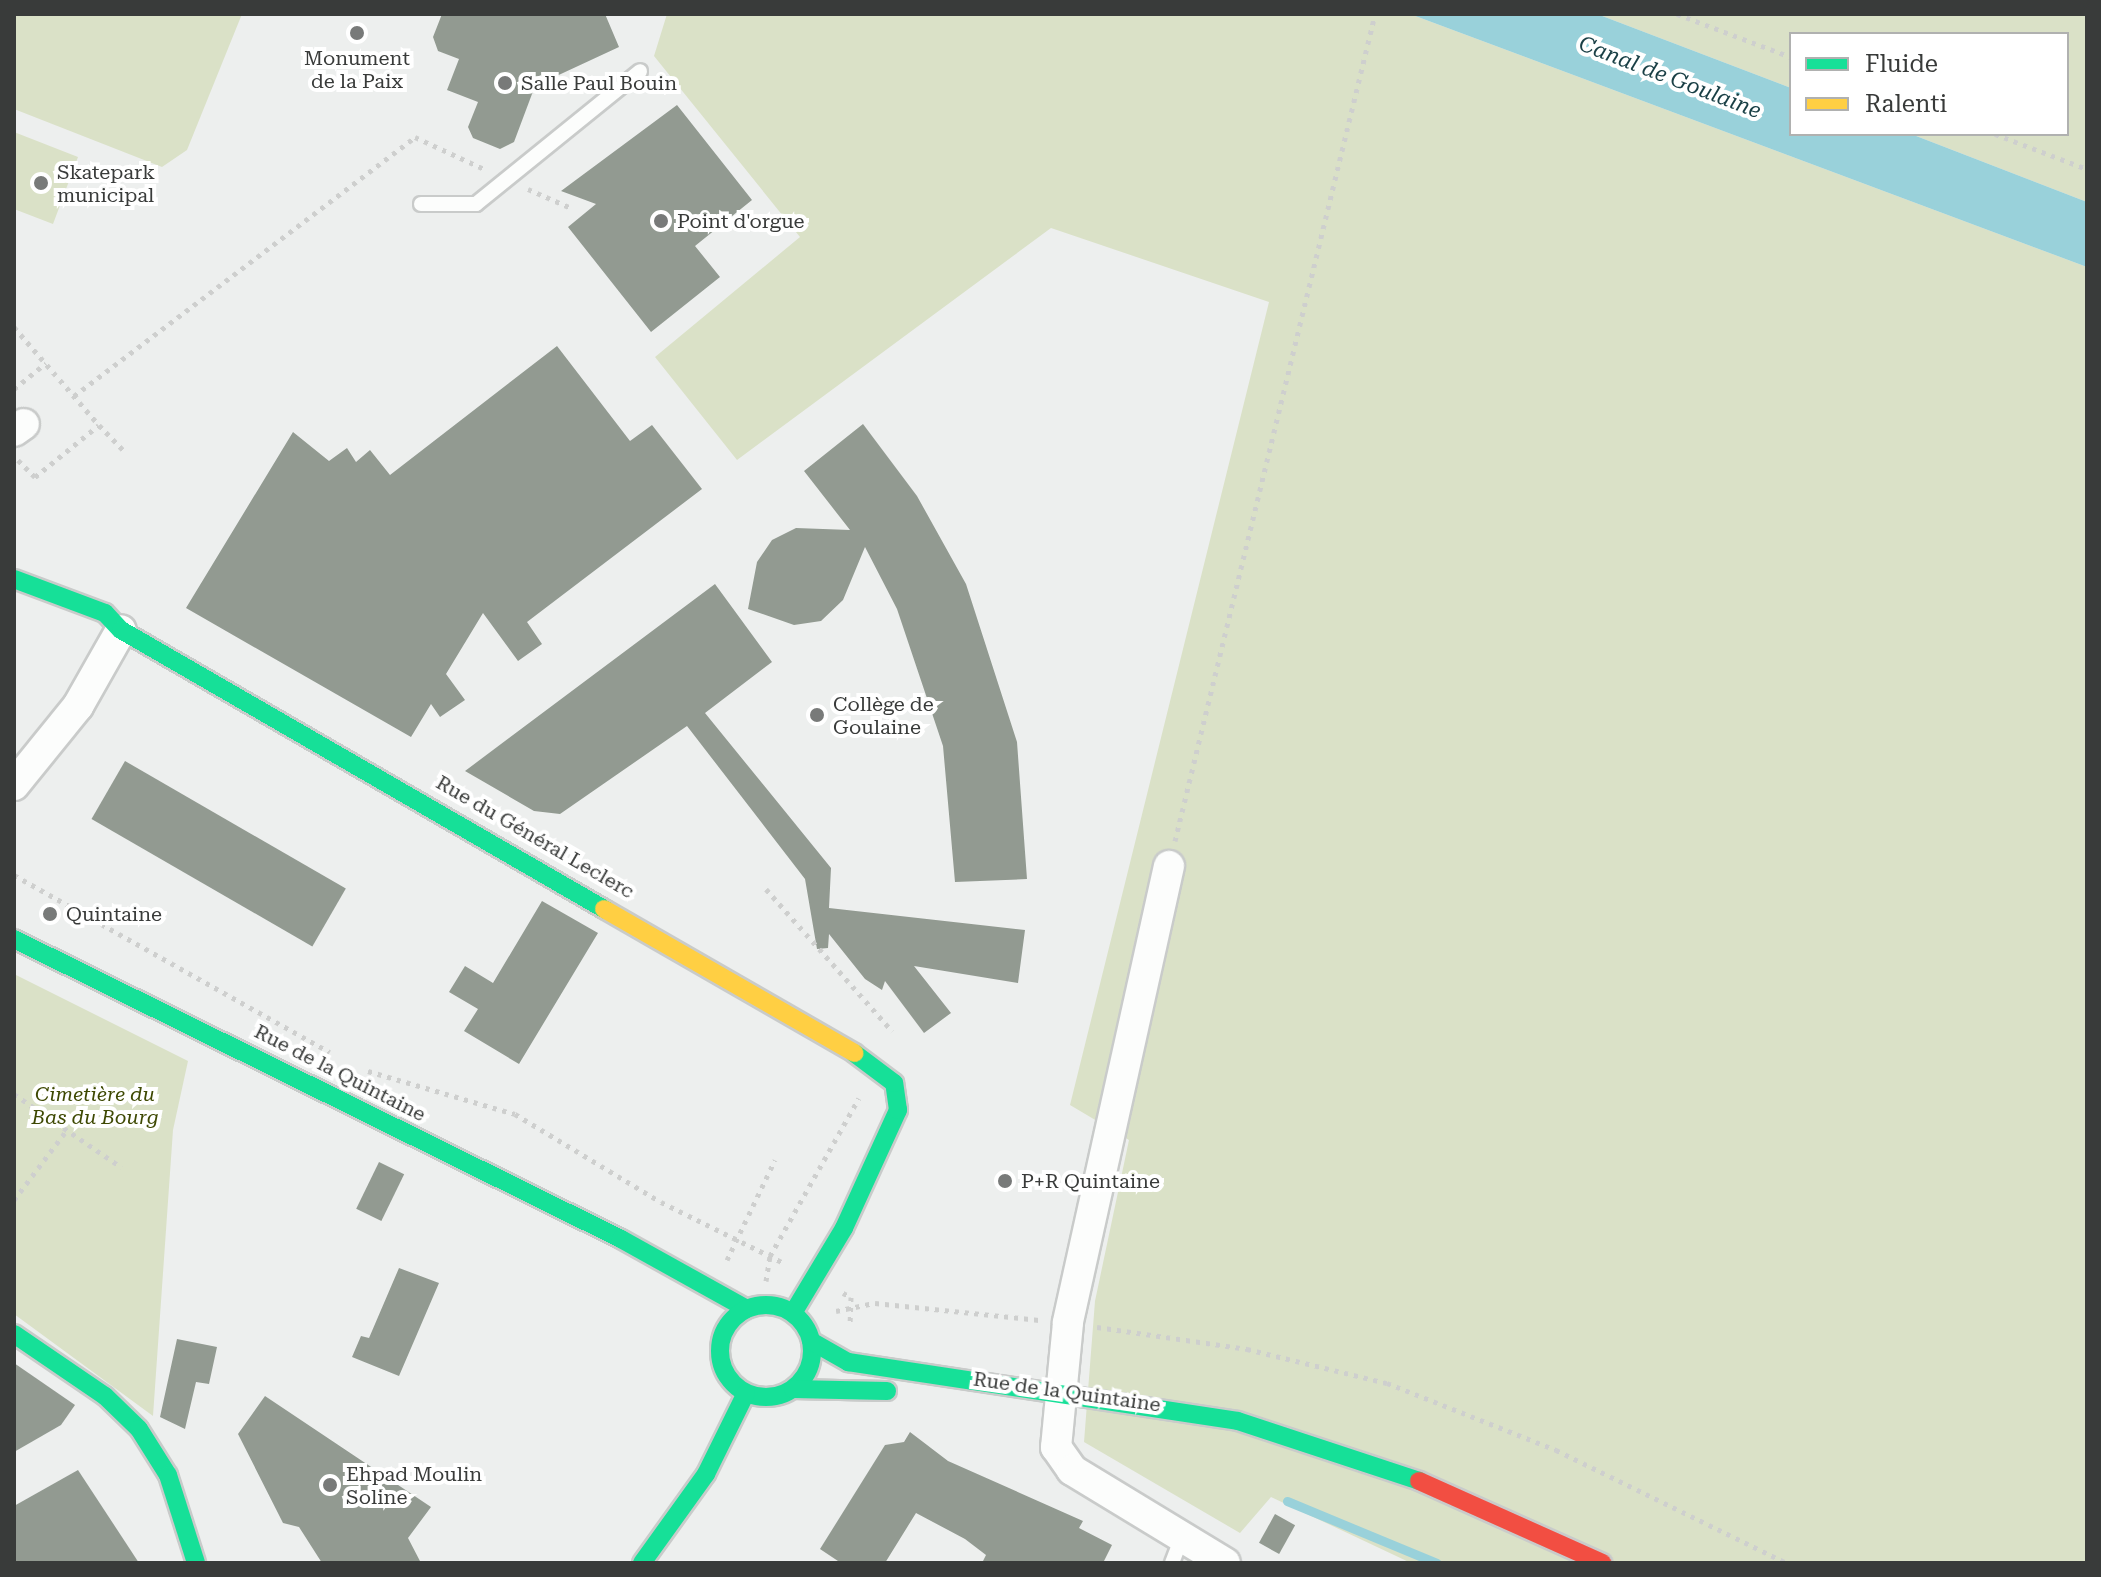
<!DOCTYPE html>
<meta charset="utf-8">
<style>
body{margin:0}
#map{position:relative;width:2101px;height:1577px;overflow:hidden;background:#edefee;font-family:"Roboto Serif",serif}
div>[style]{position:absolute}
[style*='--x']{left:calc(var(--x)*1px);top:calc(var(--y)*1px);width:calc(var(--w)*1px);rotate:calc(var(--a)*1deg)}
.green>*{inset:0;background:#dae1c7}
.water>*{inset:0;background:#99d1da}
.stream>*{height:9px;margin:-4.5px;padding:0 4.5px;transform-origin:4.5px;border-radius:4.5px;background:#99d1da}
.building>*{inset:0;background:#929a91;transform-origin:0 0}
.path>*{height:5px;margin-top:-2.5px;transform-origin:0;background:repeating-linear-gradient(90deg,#cecfce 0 4px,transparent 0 10px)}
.roads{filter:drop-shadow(2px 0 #c9cbca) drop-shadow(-2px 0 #c9cbca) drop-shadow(0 2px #c9cbca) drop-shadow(0 -2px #c9cbca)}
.lane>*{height:14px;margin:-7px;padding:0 7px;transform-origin:7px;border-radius:7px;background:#fcfdfc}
.street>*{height:30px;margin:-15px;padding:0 15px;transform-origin:15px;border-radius:15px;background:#fcfdfc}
.fast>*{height:18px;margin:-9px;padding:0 9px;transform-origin:9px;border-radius:9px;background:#16e098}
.fast>.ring{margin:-9px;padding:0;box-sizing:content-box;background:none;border:18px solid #16e098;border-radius:50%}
.slow>*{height:18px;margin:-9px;padding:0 9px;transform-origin:9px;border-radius:9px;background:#ffcf43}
.jam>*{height:18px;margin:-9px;padding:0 9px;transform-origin:9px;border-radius:9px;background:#f24e42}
.dots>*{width:22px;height:22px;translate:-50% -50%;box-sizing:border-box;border:4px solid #fff;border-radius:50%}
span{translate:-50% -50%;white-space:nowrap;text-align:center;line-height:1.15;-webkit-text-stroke:8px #fff;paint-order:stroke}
.poi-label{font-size:20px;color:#393b3a}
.left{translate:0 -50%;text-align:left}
.street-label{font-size:20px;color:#393b3a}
.park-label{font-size:20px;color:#3e4903;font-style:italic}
.water-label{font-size:22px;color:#193f45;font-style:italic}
.frame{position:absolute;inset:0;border:16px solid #393b3a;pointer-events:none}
.legend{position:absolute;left:1789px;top:32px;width:280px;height:104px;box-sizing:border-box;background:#fff;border:2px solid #b0b1b0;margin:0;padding:10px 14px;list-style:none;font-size:24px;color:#393b3a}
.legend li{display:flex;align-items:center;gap:16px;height:40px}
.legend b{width:40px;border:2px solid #b0b1b0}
</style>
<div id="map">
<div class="green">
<i style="clip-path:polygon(14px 14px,242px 14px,187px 150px,162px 167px,14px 109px)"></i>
<i style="clip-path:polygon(667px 14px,1410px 14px,2087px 267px,2087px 1563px,1411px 1563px,1271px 1497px,1240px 1533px,1084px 1442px,1095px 1301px,1129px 1140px,1070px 1105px,1269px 302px,1051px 228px,737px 460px,655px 357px,800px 237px,654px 56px)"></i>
<i style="clip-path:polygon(1597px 14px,2087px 14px,2087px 202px,1911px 134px,2067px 134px,2067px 34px,1791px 34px,1791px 88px)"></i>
<i style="clip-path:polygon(14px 132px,78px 157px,53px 224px,14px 209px)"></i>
<i style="clip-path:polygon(14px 974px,188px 1061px,173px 1130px,153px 1416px,14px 1314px)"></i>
</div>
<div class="water">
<i style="clip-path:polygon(1410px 14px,1597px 14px,1791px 88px,1791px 134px,1911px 134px,2087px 202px,2087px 267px)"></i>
</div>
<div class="stream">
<i style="--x:1287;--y:1501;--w:162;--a:22.5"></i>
</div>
<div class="building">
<i style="clip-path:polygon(442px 14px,605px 14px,619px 47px,535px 86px,514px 142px,500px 149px,473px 138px,468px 127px,478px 102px,447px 90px,459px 59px,438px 51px,433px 37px)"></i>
<i style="clip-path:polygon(677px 105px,752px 200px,695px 246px,720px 277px,651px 332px,568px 227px,596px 204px,561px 191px)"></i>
<i style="clip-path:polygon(557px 346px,630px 441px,652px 425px,702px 489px,527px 622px,542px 644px,518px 661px,483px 613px,446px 674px,465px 700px,440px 717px,431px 704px,411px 737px,186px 608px,293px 432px,329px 461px,347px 448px,356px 462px,370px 450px,390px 475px)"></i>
<i style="clip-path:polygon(863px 424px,917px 496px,966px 584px,1017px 742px,1027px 879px,955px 882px,943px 746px,897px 609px,865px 547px,843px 600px,821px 621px,794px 625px,748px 609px,757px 562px,772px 540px,796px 528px,850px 530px,804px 471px)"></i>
<i style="clip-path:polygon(715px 584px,772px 662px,705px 713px,831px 868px,829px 908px,1025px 930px,1018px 983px,914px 966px,951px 1013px,924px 1033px,885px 981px,882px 990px,865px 979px,829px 934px,828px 948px,817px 949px,805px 879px,687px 726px,560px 814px,534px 811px,465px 771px)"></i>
<i style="left:125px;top:761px;width:255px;height:67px;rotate:30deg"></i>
<i style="clip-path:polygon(542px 901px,598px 933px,519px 1064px,464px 1031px,478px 1009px,449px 992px,465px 966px,493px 983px)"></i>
<i style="left:379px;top:1162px;width:28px;height:52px;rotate:26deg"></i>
<i style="clip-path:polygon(399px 1268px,439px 1283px,399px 1376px,352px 1357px,361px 1336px,369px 1338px)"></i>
<i style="clip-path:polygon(177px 1339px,217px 1347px,209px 1384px,196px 1382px,185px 1429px,160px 1417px)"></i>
<i style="clip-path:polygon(14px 1363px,75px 1405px,61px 1425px,14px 1452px)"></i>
<i style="clip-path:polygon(265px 1396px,431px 1507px,408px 1538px,421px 1563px,322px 1563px,299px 1527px,283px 1523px,238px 1434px)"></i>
<i style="clip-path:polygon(910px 1432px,948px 1461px,1083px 1521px,1079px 1528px,1112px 1545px,1103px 1563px,982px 1563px,986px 1555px,965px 1539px,916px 1513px,885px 1563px,841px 1563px,820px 1549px,885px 1445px,904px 1442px)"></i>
<i style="clip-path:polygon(78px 1470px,139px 1563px,14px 1563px,14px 1506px)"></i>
<i style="left:1275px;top:1514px;width:23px;height:33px;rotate:29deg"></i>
</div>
<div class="path">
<i style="--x:1677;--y:14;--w:122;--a:20.7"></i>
<i style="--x:1995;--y:134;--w:98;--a:20.8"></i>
<i style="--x:528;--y:189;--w:45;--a:23.7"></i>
<i style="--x:14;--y:327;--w:130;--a:49.1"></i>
<i style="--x:14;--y:389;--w:41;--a:-39.1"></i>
<i style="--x:74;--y:396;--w:428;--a:-37.2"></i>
<i style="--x:415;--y:137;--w:78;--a:24.9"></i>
<i style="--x:18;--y:460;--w:24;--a:45"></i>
<i style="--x:35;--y:477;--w:82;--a:-39.1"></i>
<i style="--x:99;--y:425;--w:40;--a:46"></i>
<i style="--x:1175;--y:841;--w:851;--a:-76.4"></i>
<i style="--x:14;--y:875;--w:362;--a:29.3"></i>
<i style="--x:766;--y:889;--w:190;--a:48.4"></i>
<i style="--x:368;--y:1071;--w:153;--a:16.3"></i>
<i style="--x:515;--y:1114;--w:170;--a:31.1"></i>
<i style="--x:661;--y:1202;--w:137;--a:26.4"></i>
<i style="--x:14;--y:1094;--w:130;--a:34.3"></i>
<i style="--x:14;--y:1200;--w:88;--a:-52.9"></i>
<i style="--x:727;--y:1260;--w:111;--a:-64.4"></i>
<i style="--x:766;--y:1281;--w:25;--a:-81"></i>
<i style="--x:770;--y:1256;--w:181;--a:-60.6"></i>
<i style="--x:843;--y:1293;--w:9;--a:27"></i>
<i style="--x:851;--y:1297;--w:26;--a:92"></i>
<i style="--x:836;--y:1311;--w:40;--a:-12"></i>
<i style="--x:875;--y:1303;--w:165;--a:5.9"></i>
<i style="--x:1097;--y:1327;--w:152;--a:8.3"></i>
<i style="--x:1247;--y:1349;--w:144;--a:13.7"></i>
<i style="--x:1387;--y:1383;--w:182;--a:21.6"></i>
<i style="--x:1556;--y:1450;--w:257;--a:26.1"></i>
</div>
<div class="roads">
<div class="lane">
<i style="--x:421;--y:204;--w:55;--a:0"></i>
<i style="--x:476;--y:204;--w:211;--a:-39"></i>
<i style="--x:1172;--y:1563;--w:28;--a:-69"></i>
</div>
<div class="street">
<i style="--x:14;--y:431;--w:12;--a:-35"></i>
<i style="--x:14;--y:785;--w:102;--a:-51"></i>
<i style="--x:78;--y:706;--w:87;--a:-60.5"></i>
<i style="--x:1169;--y:866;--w:468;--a:102.5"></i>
<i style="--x:1068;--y:1323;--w:125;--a:95.5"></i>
<i style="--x:1056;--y:1447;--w:28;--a:55"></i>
<i style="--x:1072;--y:1470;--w:179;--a:31.3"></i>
</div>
<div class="fast">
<i style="--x:14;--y:579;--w:97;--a:20.5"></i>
<i style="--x:105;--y:613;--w:23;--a:47"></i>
<i style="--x:121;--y:630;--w:558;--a:30.01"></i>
<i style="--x:14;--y:939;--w:677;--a:26.3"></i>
<i style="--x:621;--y:1239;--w:144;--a:29.1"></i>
<i class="ring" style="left:720px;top:1305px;width:74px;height:74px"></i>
<i style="--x:793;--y:1313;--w:99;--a:-59"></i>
<i style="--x:844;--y:1228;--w:130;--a:-65.4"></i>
<i style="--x:898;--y:1110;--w:27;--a:-98"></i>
<i style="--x:894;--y:1083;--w:50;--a:-143.1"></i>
<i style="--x:14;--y:1334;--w:110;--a:34.3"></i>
<i style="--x:105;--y:1396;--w:47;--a:44.1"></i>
<i style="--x:139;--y:1429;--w:54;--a:57.8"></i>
<i style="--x:168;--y:1475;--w:92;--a:72.3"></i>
<i style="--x:811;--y:1341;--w:43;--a:29.6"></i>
<i style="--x:848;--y:1362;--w:394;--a:8.6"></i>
<i style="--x:1238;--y:1421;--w:191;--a:18.3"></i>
<i style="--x:793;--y:1389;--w:94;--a:1.2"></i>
<i style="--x:642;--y:1563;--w:110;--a:-54.3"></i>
<i style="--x:706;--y:1474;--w:90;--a:-63.7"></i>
</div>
<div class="slow">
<i style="--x:604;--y:909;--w:289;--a:29.9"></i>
</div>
<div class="jam">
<i style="--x:1419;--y:1481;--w:201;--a:24.1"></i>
</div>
</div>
<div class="dots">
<i style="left:357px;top:33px;background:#787a79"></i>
<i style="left:505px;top:83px;background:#787a79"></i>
<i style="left:41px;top:183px;background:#787a79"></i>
<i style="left:661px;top:221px;background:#787a79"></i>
<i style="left:817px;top:715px;background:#787a79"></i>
<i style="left:50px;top:914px;background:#787a79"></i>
<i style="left:1005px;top:1181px;background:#787a79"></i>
<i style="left:330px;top:1485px;background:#787a79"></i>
</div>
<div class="poi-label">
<span style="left:357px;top:70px">Monument<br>de la Paix</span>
<span class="left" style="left:521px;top:83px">Salle Paul Bouin</span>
<span class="left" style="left:57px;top:184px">Skatepark<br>municipal</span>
<span class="left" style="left:677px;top:221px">Point d'orgue</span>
<span class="left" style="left:833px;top:716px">Collège de<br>Goulaine</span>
<span class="left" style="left:66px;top:914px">Quintaine</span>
<span class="left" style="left:1021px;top:1181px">P+R Quintaine</span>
<span class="left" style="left:346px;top:1486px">Ehpad Moulin<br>Soline</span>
</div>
<div class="street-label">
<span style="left:535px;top:837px;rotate:30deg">Rue du Général Leclerc</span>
<span style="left:340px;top:1073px;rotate:27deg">Rue de la Quintaine</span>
<span style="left:1067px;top:1392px;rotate:8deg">Rue de la Quintaine</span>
</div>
<div class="park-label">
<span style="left:95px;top:1106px">Cimetière du<br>Bas du Bourg</span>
</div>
<div class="water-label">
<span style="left:1670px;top:77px;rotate:21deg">Canal de Goulaine</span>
</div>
<div class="frame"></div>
<ul class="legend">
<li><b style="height:10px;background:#16e098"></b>Fluide</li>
<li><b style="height:10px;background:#ffcf43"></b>Ralenti</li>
</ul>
</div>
